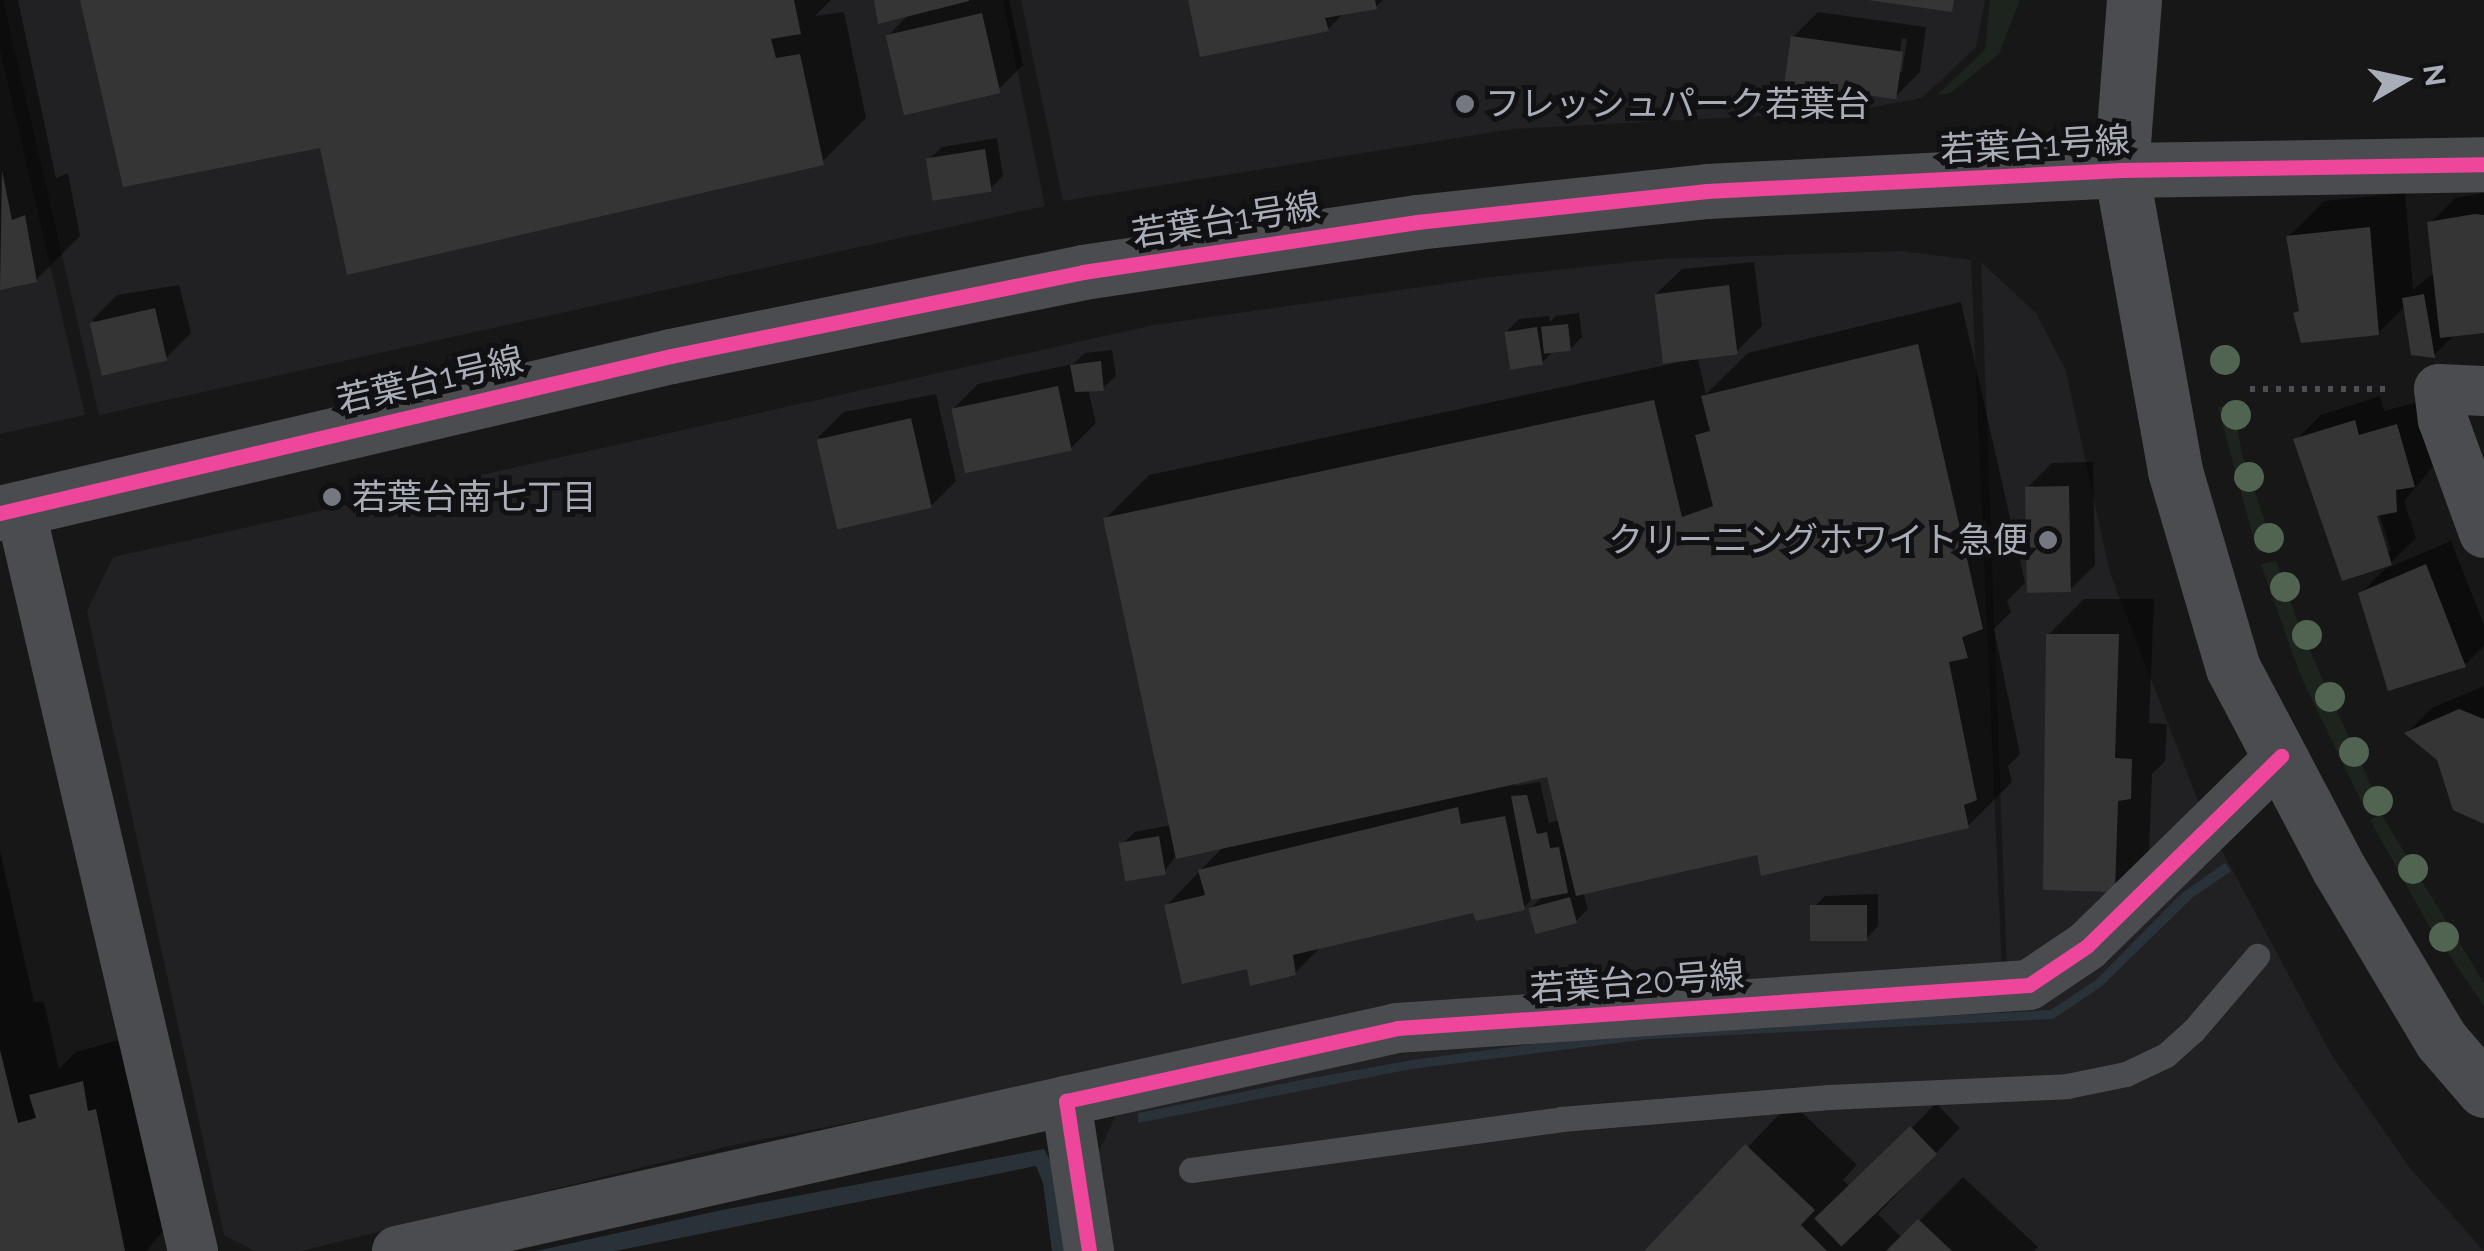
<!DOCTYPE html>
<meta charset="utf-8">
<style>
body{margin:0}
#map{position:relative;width:2484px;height:1251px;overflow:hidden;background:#171717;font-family:Raleway,"Noto Sans JP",sans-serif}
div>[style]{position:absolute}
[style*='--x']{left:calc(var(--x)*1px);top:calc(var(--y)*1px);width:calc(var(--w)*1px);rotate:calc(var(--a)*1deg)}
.built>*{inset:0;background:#212123}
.green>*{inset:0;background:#1d241e}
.water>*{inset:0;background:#2a3239}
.shadow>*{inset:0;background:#0007}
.building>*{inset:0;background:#353536;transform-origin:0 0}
.path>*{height:6px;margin-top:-3px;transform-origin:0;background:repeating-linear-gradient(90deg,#4d4e52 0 5px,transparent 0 13px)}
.service>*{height:25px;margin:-12.5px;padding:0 12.5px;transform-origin:12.5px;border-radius:12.5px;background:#4b4c50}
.minor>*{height:50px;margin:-25px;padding:0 25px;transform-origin:25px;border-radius:25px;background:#4b4c50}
.tertiary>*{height:55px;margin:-27.5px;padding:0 27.5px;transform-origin:27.5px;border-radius:27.5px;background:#4b4c50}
.cycleway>*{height:15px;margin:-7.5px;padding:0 7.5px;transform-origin:7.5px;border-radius:7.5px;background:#ed469a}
.trees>*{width:30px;height:30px;margin:-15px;border-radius:50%;background:#506451}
.dots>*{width:28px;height:28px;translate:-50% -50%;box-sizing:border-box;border:5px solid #111113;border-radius:50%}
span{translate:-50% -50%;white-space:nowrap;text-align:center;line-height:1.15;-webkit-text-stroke:10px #111113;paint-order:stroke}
.poi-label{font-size:35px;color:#a8adb8}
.left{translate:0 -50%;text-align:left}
.right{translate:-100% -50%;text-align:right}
.street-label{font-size:35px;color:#a8adb8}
.north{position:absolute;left:2354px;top:30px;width:100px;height:100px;-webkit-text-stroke:8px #111113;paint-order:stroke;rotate:81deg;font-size:28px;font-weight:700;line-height:40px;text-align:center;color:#a8adb8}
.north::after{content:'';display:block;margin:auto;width:35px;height:45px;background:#a8adb8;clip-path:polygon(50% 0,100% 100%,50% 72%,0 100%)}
</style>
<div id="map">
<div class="built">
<i style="clip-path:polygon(3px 0,1003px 0,1045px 206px,99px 415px)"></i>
<i style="clip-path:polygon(1021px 0,1985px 0,1976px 47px,1922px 98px,1853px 111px,1513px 129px,1063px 201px)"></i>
<i style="clip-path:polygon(0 50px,85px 415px,0 434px)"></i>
<i style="clip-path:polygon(1903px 251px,1971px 260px,2002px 972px,1053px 1083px,729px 1146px,301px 1251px,254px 1251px,224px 1235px,87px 611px,113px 557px,1154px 325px,1491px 277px,1659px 259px)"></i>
<i style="clip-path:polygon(1981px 262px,2036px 313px,2066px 371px,2110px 573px,2201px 809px,2087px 920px,2007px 973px)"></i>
<i style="clip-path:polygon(2219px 845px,2331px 1054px,2409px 1167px,2484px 1251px,1110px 1251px,1098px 1154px,1118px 1110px,1364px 1059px,1487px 1042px,2014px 1008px)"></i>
</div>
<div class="green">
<i style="clip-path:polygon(1990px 0,2020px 0,1999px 54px,1950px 93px,1937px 95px,1985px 50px)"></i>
<i style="clip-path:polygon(2218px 407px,2234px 407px,2242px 454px,2274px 548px,2257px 551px)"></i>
<i style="clip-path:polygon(2276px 561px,2303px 636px,2378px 801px,2364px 807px,2301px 677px,2261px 564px)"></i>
<i style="clip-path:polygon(2381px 814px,2484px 983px,2484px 1006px,2428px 924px,2370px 820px)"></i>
</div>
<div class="water">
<i style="clip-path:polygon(2225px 863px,2231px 871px,2192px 898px,2102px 986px,2053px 1019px,1649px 1039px,1411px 1069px,1138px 1123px,1138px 1113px,1306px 1079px,1419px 1059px,1603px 1035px,2051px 1010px,2096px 980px,2182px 893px)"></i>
<i style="clip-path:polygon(1044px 1149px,1058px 1175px,1068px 1251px,1052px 1251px,1043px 1183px,1036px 1166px,615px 1251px,536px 1251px,722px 1210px)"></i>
</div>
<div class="shadow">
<i style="clip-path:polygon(0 0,18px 0,56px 178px,68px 173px,80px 236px,36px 280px,0 288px)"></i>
<i style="clip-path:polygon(83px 0,831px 0,815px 16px,844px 12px,866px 118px,822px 162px,322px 145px)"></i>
<i style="clip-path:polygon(876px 0,1009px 0,1023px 65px,998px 90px,888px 36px,910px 13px)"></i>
<i style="clip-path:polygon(1190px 0,1383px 0,1376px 7px,1345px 12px,1328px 29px)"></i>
<i style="clip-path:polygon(evenodd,1818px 12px,1926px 27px,1920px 72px,1895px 97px,1793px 37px,1818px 12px,1902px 38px,1907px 39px,1902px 72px,1897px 72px,1902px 38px)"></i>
<i style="clip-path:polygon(997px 138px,1003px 176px,991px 188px,929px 159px,942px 147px)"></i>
<i style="clip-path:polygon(2405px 193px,2413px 290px,2435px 272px,2430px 223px,2455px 198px,2484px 193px,2484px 331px,2455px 334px,2434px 355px,2406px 305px,2378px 333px,2296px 314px,2301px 309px,2288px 237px,2324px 201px)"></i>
<i style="clip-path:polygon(evenodd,1754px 262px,1762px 326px,1737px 351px,1697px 355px,1706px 394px,1748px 353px,1961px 302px,2025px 583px,2007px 601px,2011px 612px,1994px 629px,2020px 754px,2008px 766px,2012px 782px,1968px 826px,1759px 852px,1583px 892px,1588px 909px,1576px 921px,1531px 908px,1544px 895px,1534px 897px,1524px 907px,1475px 910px,1322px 946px,1295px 973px,1249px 966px,1166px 906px,1225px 845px,1176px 856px,1164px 872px,1122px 844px,1135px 832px,1171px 825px,1105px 519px,1149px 475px,1689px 360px,1656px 294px,1682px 269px,1754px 262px,1549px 774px,1560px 820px,1549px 823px,1540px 782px,1515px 786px,1514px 782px,1549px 774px)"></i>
<i style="clip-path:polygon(179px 285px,191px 333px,166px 358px,92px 320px,117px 295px)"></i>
<i style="clip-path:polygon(1579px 313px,1582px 337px,1570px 349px,1554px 350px,1542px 363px,1507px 331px,1519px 319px,1549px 316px,1550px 322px,1556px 316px)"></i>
<i style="clip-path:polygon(1112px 350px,1116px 376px,1103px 388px,1088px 389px,1096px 423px,1071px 448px,953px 409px,978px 384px,1073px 364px,1085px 353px)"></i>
<i style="clip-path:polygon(936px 394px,956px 481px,931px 506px,818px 437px,844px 412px)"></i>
<i style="clip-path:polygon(evenodd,2380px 396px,2384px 411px,2422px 401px,2438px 460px,2404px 501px,2416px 538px,2391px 563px,2296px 440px,2321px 415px,2380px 396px,2376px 503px,2391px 551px,2385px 551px,2371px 505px,2376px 503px)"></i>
<i style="clip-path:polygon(2093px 462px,2095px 565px,2070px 590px,2027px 488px,2052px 463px)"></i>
<i style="clip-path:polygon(2451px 541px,2484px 625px,2484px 646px,2465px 665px,2360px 594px,2385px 569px)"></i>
<i style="clip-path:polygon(2084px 599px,2154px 599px,2149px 723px,2167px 724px,2165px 761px,2152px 774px,2149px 854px,2114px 889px,2048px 635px)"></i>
<i style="clip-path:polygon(2484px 686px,2484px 822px,2439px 758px,2407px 733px,2432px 708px)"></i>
<i style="clip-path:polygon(0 851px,34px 1002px,44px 1002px,59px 1069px,76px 1052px,126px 1038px,172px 1221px,146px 1251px,0 1251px)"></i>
<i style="clip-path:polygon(1878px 894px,1878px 926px,1866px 939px,1812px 909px,1825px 896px)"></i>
<i style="clip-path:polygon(1791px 1102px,1857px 1165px,1843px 1180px,1853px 1189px,1936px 1103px,1960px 1128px,1878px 1214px,1902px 1238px,1963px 1177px,2038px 1247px,2034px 1251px,1648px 1251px)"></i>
</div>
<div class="building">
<i style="clip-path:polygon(80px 0,794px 0,801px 34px,771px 39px,776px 58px,800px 54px,824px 165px,347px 275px,320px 148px,123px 187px)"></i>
<i style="clip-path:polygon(874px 0,969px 0,969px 1px,878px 24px)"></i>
<i style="clip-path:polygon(1188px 0,1375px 0,1377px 9px,1325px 18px,1329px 31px,1200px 57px)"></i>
<i style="clip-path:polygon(1868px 0,1954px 0,1952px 12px)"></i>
<i style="left:982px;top:13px;width:82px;height:99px;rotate:77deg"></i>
<i style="left:1791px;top:36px;width:113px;height:48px;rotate:8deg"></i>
<i style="left:985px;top:149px;width:43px;height:60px;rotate:81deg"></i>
<i style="clip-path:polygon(2px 171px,12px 220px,25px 215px,37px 282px,0 290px)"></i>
<i style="clip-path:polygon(2475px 214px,2484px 215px,2484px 333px,2440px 338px,2427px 222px)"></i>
<i style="clip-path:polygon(2370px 227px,2379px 335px,2301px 343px,2293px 313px,2299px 311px,2286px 236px)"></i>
<i style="left:1729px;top:285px;width:70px;height:75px;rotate:83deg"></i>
<i style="clip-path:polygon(2424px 294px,2435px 358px,2411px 355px,2402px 298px)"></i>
<i style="left:155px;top:308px;width:54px;height:67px;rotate:77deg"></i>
<i style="left:1568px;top:324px;width:27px;height:27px;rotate:84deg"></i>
<i style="left:1537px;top:327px;width:38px;height:33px;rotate:81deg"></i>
<i style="clip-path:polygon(1918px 344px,1983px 629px,1962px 637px,1968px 658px,1949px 662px,1977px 800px,1964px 805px,1969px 828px,1761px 876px,1757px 855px,1576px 896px,1547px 777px,1176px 859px,1103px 518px,1654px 400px,1682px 517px,1713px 506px,1695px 435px,1710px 431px,1701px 396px)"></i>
<i style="clip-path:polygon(1101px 361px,1104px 391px,1075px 392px,1070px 365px)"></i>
<i style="left:1058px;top:386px;width:66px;height:109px;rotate:78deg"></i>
<i style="left:911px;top:418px;width:92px;height:97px;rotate:77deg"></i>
<i style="clip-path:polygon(2355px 420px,2359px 435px,2397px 424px,2415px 487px,2396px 490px,2397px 512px,2377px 516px,2392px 565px,2342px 581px,2293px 439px)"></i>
<i style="left:2069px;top:486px;width:106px;height:44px;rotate:89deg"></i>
<i style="clip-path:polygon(2426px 564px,2466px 667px,2388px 691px,2358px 593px)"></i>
<i style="clip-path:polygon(2046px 634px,2119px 634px,2115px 758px,2132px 759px,2131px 799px,2118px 801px,2115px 892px,2043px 890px)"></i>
<i style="clip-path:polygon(2459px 709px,2484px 719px,2484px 824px,2453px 810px,2437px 760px,2404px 733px)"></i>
<i style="clip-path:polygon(1527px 795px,1537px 834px,1547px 832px,1550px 848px,1559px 847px,1568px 893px,1531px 900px,1511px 796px)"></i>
<i style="clip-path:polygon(1458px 807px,1461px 824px,1505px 816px,1525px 910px,1476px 921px,1473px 913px,1293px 955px,1296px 975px,1250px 986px,1247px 969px,1182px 984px,1164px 905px,1205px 895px,1198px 870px)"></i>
<i style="left:1159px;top:836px;width:39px;height:41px;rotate:80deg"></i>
<i style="left:1570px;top:897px;width:27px;height:43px;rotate:75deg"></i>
<i style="left:1867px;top:905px;width:36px;height:57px;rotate:90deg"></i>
<i style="clip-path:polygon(0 1050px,18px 1123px,36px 1118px,29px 1095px,83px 1081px,88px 1111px,96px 1109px,125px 1251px,0 1251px)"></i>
<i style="left:1910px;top:1126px;width:39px;height:133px;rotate:46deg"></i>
<i style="clip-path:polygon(1745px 1144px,1815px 1210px,1801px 1225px,1827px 1251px,1644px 1251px)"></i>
<i style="clip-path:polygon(1918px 1219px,1952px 1251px,1886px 1251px)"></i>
</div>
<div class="path">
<i style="--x:2250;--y:389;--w:137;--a:0"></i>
</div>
<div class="service">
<i style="--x:1191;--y:1170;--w:373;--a:-7.8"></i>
<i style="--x:1561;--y:1119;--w:269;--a:-4.7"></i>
<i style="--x:1829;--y:1097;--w:238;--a:-2.6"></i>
<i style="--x:2067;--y:1086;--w:60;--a:-11.5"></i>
<i style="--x:2126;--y:1074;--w:44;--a:-25.4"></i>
<i style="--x:2166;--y:1055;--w:36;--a:-42"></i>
<i style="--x:2193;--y:1031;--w:99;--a:-49.5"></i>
</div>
<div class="minor">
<i style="--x:2484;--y:391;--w:45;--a:-177.5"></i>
<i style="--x:2439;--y:389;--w:31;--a:83"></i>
<i style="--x:2443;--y:420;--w:120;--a:70.1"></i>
<i style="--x:20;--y:508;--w:763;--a:76.89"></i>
<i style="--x:397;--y:1251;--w:686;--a:-12.64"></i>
<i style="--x:1089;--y:1251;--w:152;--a:-98.7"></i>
<i style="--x:1066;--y:1101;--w:339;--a:-12.4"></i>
<i style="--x:1397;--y:1028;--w:633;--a:-3.89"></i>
<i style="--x:2029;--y:985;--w:70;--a:-33.9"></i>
<i style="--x:2087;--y:946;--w:272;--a:-44.4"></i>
</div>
<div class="tertiary">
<i style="--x:2134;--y:0;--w:170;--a:94.4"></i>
<i style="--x:2121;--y:170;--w:306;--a:79.8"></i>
<i style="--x:2175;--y:471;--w:205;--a:73.6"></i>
<i style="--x:2233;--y:668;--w:227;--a:62.2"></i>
<i style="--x:2339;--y:869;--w:199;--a:59.2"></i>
<i style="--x:2441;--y:1040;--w:66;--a:49.3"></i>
<i style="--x:0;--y:513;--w:689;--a:-13.17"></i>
<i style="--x:671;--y:356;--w:420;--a:-11.5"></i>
<i style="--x:1083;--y:272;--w:338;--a:-8.5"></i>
<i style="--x:1417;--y:222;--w:292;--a:-6.1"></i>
<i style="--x:1707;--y:191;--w:415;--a:-2.9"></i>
<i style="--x:2121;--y:170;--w:363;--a:-0.9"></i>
</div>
<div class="cycleway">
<i style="--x:0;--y:513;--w:689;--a:-13.17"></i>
<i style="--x:671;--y:356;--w:420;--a:-11.5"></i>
<i style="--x:1083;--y:272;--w:338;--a:-8.5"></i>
<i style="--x:1417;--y:222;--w:292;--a:-6.1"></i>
<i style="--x:1707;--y:191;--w:415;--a:-2.9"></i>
<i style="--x:2121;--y:170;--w:363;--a:-0.9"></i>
<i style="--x:1089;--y:1251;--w:152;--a:-98.7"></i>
<i style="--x:1066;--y:1101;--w:339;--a:-12.4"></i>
<i style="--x:1397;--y:1028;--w:633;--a:-3.89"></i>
<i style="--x:2029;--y:985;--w:70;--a:-33.9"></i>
<i style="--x:2087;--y:946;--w:272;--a:-44.4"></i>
</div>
<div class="trees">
<i style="left:2225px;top:360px"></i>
<i style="left:2236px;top:415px"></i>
<i style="left:2249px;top:477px"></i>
<i style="left:2269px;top:538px"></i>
<i style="left:2285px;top:587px"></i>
<i style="left:2307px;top:635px"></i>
<i style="left:2330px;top:697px"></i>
<i style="left:2354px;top:752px"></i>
<i style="left:2378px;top:801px"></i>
<i style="left:2413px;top:869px"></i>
<i style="left:2444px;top:937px"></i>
</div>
<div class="dots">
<i style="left:1465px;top:104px;background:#757880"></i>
<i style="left:332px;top:497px;background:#757880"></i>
<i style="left:2048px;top:540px;background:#757880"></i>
</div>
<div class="poi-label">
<span class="left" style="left:1485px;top:104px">フレッシュパーク若葉台</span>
<span class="left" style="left:352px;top:497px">若葉台南七丁目</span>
<span class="right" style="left:2028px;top:540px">クリーニングホワイト急便</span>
</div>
<div class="street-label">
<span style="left:2035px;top:145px;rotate:-3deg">若葉台1号線</span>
<span style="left:1226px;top:220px;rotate:-9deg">若葉台1号線</span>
<span style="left:430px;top:380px;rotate:-13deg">若葉台1号線</span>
<span style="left:1637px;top:982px;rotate:-4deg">若葉台20号線</span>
</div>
<div class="north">N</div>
</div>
